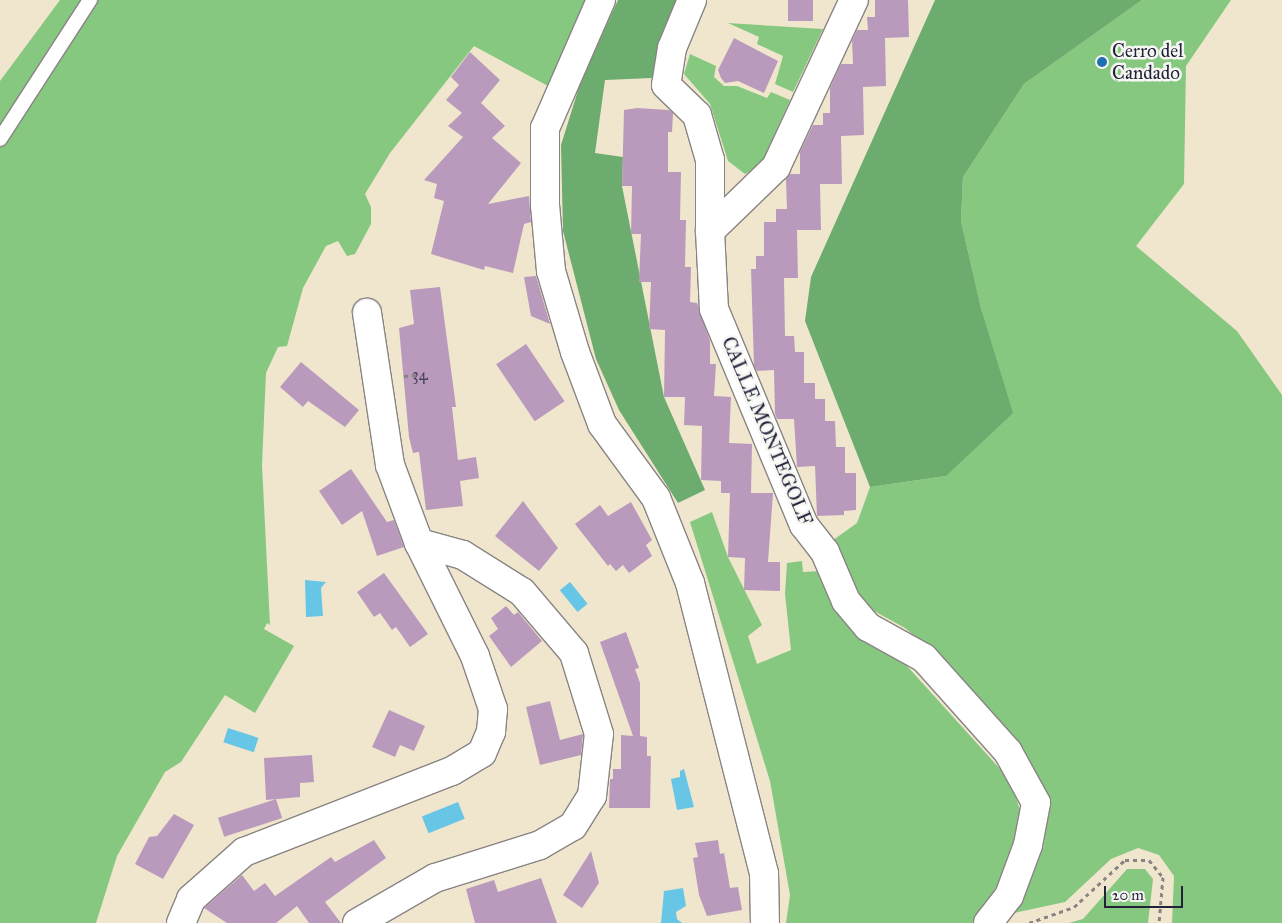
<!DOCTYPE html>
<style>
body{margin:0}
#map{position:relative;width:1282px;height:923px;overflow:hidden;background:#f0e6cd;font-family:"IM FELL Great Primer",serif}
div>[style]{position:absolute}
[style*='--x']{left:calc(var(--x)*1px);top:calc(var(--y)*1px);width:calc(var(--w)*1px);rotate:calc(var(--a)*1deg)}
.green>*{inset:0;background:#86c880}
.forest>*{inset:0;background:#6cac6e}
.water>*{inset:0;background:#67c6e5;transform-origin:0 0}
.building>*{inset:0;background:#ba9abc;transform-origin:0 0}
.path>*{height:3px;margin-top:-1.5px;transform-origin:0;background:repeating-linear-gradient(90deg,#898484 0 4px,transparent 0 8px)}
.roads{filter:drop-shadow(1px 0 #898484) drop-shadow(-1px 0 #898484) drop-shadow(0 1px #898484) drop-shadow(0 -1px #898484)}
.lane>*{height:14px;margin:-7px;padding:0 7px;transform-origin:7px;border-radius:7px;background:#fff}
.street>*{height:28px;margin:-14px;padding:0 14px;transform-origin:14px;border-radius:14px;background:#fff}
.dots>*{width:14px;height:14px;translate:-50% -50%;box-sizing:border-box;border:2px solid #f6f6f2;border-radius:50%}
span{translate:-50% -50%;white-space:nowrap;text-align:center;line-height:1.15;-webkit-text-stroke:5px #f6f6f2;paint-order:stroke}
.number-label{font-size:16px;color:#48405b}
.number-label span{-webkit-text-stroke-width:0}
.poi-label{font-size:19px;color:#22223b}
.left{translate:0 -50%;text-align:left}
.street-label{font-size:19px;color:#22223b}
.scale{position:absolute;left:1104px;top:886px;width:79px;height:22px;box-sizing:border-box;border:2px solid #22223b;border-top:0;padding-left:6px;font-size:15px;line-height:18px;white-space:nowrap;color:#22223b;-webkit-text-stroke:4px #f6f6f2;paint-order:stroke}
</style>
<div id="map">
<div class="green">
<i style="clip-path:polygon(60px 0,586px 0,548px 86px,474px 46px,390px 153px,365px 194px,371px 207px,371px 224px,355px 254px,347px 256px,338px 241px,326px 246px,303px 288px,287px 346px,278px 347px,266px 373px,262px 465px,270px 625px,267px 623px,264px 629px,294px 646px,255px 713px,225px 695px,181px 762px,165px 772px,117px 856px,96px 923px,0 923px,0 81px)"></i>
<i style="clip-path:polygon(1142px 0,1231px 0,1186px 66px,1184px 184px,1136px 246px,1237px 331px,1282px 395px,1282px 923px,1172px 923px,1174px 876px,1159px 855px,1138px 848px,1111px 859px,1065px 902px,1014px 913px,1044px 845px,1047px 798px,1017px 741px,930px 649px,905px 628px,865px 606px,829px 543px,857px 523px,870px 487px,946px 476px,982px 312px,961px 221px,963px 177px,1024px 84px)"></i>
<i style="clip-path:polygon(728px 23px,823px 29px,793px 92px,775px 84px,783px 56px,757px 44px,759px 37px)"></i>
<i style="clip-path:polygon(690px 54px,716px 66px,714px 77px,724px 86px,737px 86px,767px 98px,771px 92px,790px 100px,762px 163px,753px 170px,745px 174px,728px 161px,710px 104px,684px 74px)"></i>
<i style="clip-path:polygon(712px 512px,728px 557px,762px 625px,748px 636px,757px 664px,791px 650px,785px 594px,787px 563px,802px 561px,803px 572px,821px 571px,1011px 781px,1023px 820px,1006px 872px,973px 923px,786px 923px,790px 895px,770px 781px,690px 522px)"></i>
<i style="clip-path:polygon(1127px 869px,1145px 869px,1153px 879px,1148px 923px,1069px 923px,1083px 919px)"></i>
</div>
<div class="forest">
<i style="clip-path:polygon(618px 0,682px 0,652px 78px,605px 80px,595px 153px,623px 157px,622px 186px,664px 397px,705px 490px,678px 503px,619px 410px,596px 359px,563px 231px,561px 145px,581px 81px)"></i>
<i style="clip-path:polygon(935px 0,1142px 0,1024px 84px,963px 177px,961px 221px,982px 312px,1013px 413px,946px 476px,870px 487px,805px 321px,811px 277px)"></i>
</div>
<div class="water">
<i style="clip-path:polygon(305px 580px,326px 582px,321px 588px,323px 616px,306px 617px)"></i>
<i style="left:570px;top:582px;width:28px;height:13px;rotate:51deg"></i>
<i style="left:228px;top:728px;width:32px;height:15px;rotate:18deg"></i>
<i style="clip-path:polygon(684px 769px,694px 807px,677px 810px,671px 779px,680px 777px,680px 771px)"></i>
<i style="left:458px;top:802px;width:18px;height:39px;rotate:68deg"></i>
<i style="clip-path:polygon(683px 888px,686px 906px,676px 912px,677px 919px,682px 923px,661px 923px,664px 891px)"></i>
</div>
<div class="building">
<i style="left:788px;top:0;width:25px;height:21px"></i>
<i style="clip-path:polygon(875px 0,908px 0,909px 37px,885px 38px,886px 86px,863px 87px,864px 135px,841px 136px,842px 184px,820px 184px,821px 230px,797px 230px,798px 278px,784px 278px,785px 336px,794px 336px,795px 352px,804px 352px,804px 383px,815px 383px,815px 399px,825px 399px,825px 421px,835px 421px,836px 447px,845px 447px,845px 473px,856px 473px,856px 510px,844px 511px,844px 515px,817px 516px,815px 466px,797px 467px,794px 419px,777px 419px,775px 414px,774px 370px,757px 371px,754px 366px,751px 269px,756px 269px,756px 256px,764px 256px,764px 222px,776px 222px,776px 209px,787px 209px,786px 179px,790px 174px,800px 174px,800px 152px,813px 125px,823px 125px,823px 113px,830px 113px,830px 88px,841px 64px,853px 64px,852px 41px,857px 30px,868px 30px,867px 17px,875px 17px)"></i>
<i style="clip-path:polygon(734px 38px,778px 61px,764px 93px,738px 81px,725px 83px,721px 78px,718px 70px)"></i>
<i style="clip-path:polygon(470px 52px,500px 80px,481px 103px,505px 126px,492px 138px,521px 163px,488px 204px,529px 196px,531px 222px,524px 224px,513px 273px,485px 266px,484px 270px,431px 254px,444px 201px,434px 198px,437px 184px,424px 180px,463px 137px,448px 126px,462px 113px,446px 100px,459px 85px,451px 77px)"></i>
<i style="clip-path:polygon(637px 108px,669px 110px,673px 113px,672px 132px,668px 132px,668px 172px,681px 172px,680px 220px,686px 220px,685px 267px,691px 267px,690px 302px,697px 303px,710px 341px,710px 364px,716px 364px,714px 396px,731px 397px,729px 443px,752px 444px,751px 493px,773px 493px,768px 562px,780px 562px,780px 591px,744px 590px,745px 558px,728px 557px,730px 493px,721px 493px,721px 481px,701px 480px,702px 426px,684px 425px,685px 397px,664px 397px,665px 330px,649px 329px,651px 282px,639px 282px,641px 234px,631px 234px,632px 186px,622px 186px,624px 110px)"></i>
<i style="clip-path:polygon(536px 276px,550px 324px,531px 316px,524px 277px)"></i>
<i style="clip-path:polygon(440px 287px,456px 407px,452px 407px,458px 460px,476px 457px,479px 478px,460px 481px,463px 506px,426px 510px,419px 452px,413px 453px,409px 437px,399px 328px,414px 324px,410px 290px)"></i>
<i style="left:526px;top:344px;width:69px;height:36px;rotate:56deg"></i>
<i style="clip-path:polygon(301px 362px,359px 410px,345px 427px,308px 401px,303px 407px,280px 387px)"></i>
<i style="clip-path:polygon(351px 469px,387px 522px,394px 520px,404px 547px,377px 556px,362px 511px,342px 525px,319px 491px)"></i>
<i style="clip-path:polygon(523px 501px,558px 548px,539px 571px,495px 536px)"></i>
<i style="clip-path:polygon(631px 502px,652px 540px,646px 545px,652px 556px,629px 573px,623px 565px,616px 571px,610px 564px,608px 566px,575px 524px,600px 505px,608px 516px)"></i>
<i style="clip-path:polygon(384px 573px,428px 634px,410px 647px,396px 627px,392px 630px,380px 613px,374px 617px,357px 592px)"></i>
<i style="clip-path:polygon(506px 606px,514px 615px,518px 612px,542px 641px,511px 667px,489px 636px,498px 629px,491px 618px)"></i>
<i style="clip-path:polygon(626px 632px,639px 668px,635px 669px,640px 683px,640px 736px,647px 737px,647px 756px,651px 756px,650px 808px,609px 808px,610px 779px,613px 779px,613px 769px,621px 769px,621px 735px,633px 736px,600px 642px)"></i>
<i style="clip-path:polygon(550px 701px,560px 740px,583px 734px,581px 755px,540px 765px,526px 707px)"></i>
<i style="clip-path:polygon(389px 710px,425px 726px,414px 751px,400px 745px,395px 757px,372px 747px)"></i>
<i style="clip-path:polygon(312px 755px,314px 782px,300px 783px,300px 797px,266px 800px,264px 758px)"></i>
<i style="left:276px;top:799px;width:20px;height:61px;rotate:72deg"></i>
<i style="clip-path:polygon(174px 814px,194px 825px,163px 879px,135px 864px,149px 837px,157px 836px)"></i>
<i style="clip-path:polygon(374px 840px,386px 858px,325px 902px,341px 923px,309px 923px,297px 906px,276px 923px,227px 923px,204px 908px,242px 875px,254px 891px,265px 883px,275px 896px,331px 857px,335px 862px)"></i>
<i style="clip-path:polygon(718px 840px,720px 854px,724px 853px,730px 888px,738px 887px,742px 910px,707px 916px,699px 895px,693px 858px,698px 857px,695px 843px)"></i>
<i style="clip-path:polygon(591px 851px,599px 883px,582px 908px,563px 895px)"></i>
<i style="clip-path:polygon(541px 878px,557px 923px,475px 923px,466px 889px,494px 880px,498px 892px)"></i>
</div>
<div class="path">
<i style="--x:404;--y:376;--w:16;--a:-4"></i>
<i style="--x:1029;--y:923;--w:48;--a:-19.6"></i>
<i style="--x:1074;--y:907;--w:69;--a:-42.7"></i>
<i style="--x:1125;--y:860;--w:24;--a:0"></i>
<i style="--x:1149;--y:860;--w:22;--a:51"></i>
<i style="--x:1163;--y:877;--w:46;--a:95"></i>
</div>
<div class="roads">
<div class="lane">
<i style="--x:0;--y:139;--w:166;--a:-57.1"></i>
</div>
<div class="street">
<i style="--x:601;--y:0;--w:140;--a:113.6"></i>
<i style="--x:545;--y:128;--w:77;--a:90"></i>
<i style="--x:545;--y:205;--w:66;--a:84.8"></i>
<i style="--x:551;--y:271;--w:84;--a:73.5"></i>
<i style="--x:575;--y:352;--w:77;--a:69.4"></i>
<i style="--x:602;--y:424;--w:92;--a:53.9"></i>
<i style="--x:656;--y:498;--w:92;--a:68.2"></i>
<i style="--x:690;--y:583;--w:299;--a:75.7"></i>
<i style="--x:764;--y:873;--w:50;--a:88.9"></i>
<i style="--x:692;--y:0;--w:52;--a:112.6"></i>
<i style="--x:672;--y:48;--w:37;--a:99"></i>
<i style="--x:666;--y:85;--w:43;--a:44.1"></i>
<i style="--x:697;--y:115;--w:47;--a:73.9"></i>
<i style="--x:710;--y:160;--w:71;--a:90"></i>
<i style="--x:710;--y:231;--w:78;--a:87.1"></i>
<i style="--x:714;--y:309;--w:234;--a:67.4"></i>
<i style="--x:804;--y:525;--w:34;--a:52"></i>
<i style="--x:825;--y:552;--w:53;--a:66.8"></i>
<i style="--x:846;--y:601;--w:34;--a:50"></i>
<i style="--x:868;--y:627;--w:64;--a:29"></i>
<i style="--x:924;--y:658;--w:126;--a:48.2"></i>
<i style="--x:1008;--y:752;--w:58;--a:61.2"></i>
<i style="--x:1036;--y:803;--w:43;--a:100.8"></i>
<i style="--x:1028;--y:845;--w:54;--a:110.4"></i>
<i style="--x:1009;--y:896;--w:34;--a:128"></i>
<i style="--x:710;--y:231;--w:92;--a:-44.1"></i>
<i style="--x:776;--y:167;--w:184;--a:-65"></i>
<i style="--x:181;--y:923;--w:26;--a:-67"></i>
<i style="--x:191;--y:899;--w:71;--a:-41.6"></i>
<i style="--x:244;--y:852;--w:223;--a:-21.3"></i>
<i style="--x:452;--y:771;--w:35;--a:-31"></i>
<i style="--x:482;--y:753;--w:23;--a:-67"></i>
<i style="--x:491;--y:732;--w:23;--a:-85"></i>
<i style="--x:493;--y:709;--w:56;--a:-108.8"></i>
<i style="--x:475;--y:656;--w:126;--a:-116.4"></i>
<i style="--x:419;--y:543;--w:83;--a:-110.4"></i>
<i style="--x:390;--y:465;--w:154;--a:-98.6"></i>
<i style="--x:357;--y:923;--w:90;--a:-30"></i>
<i style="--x:435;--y:878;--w:110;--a:-17.4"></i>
<i style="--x:540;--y:845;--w:38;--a:-30"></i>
<i style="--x:573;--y:826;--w:36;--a:-58"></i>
<i style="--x:592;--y:796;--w:62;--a:-83.6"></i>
<i style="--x:599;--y:734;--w:85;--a:-107.2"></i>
<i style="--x:574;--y:653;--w:80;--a:-130.4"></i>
<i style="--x:522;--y:592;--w:70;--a:-147.9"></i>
<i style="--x:463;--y:555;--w:46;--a:-164.7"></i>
</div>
</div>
<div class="dots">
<i style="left:1102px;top:62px;background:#1f6fb2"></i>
</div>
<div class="number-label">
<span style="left:420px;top:375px">34</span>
</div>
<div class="poi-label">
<span class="left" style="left:1112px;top:62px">Cerro del<br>Candado</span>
</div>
<div class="street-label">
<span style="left:767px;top:431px;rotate:67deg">CALLE MONTEGOLF</span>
</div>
<div class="scale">20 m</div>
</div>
